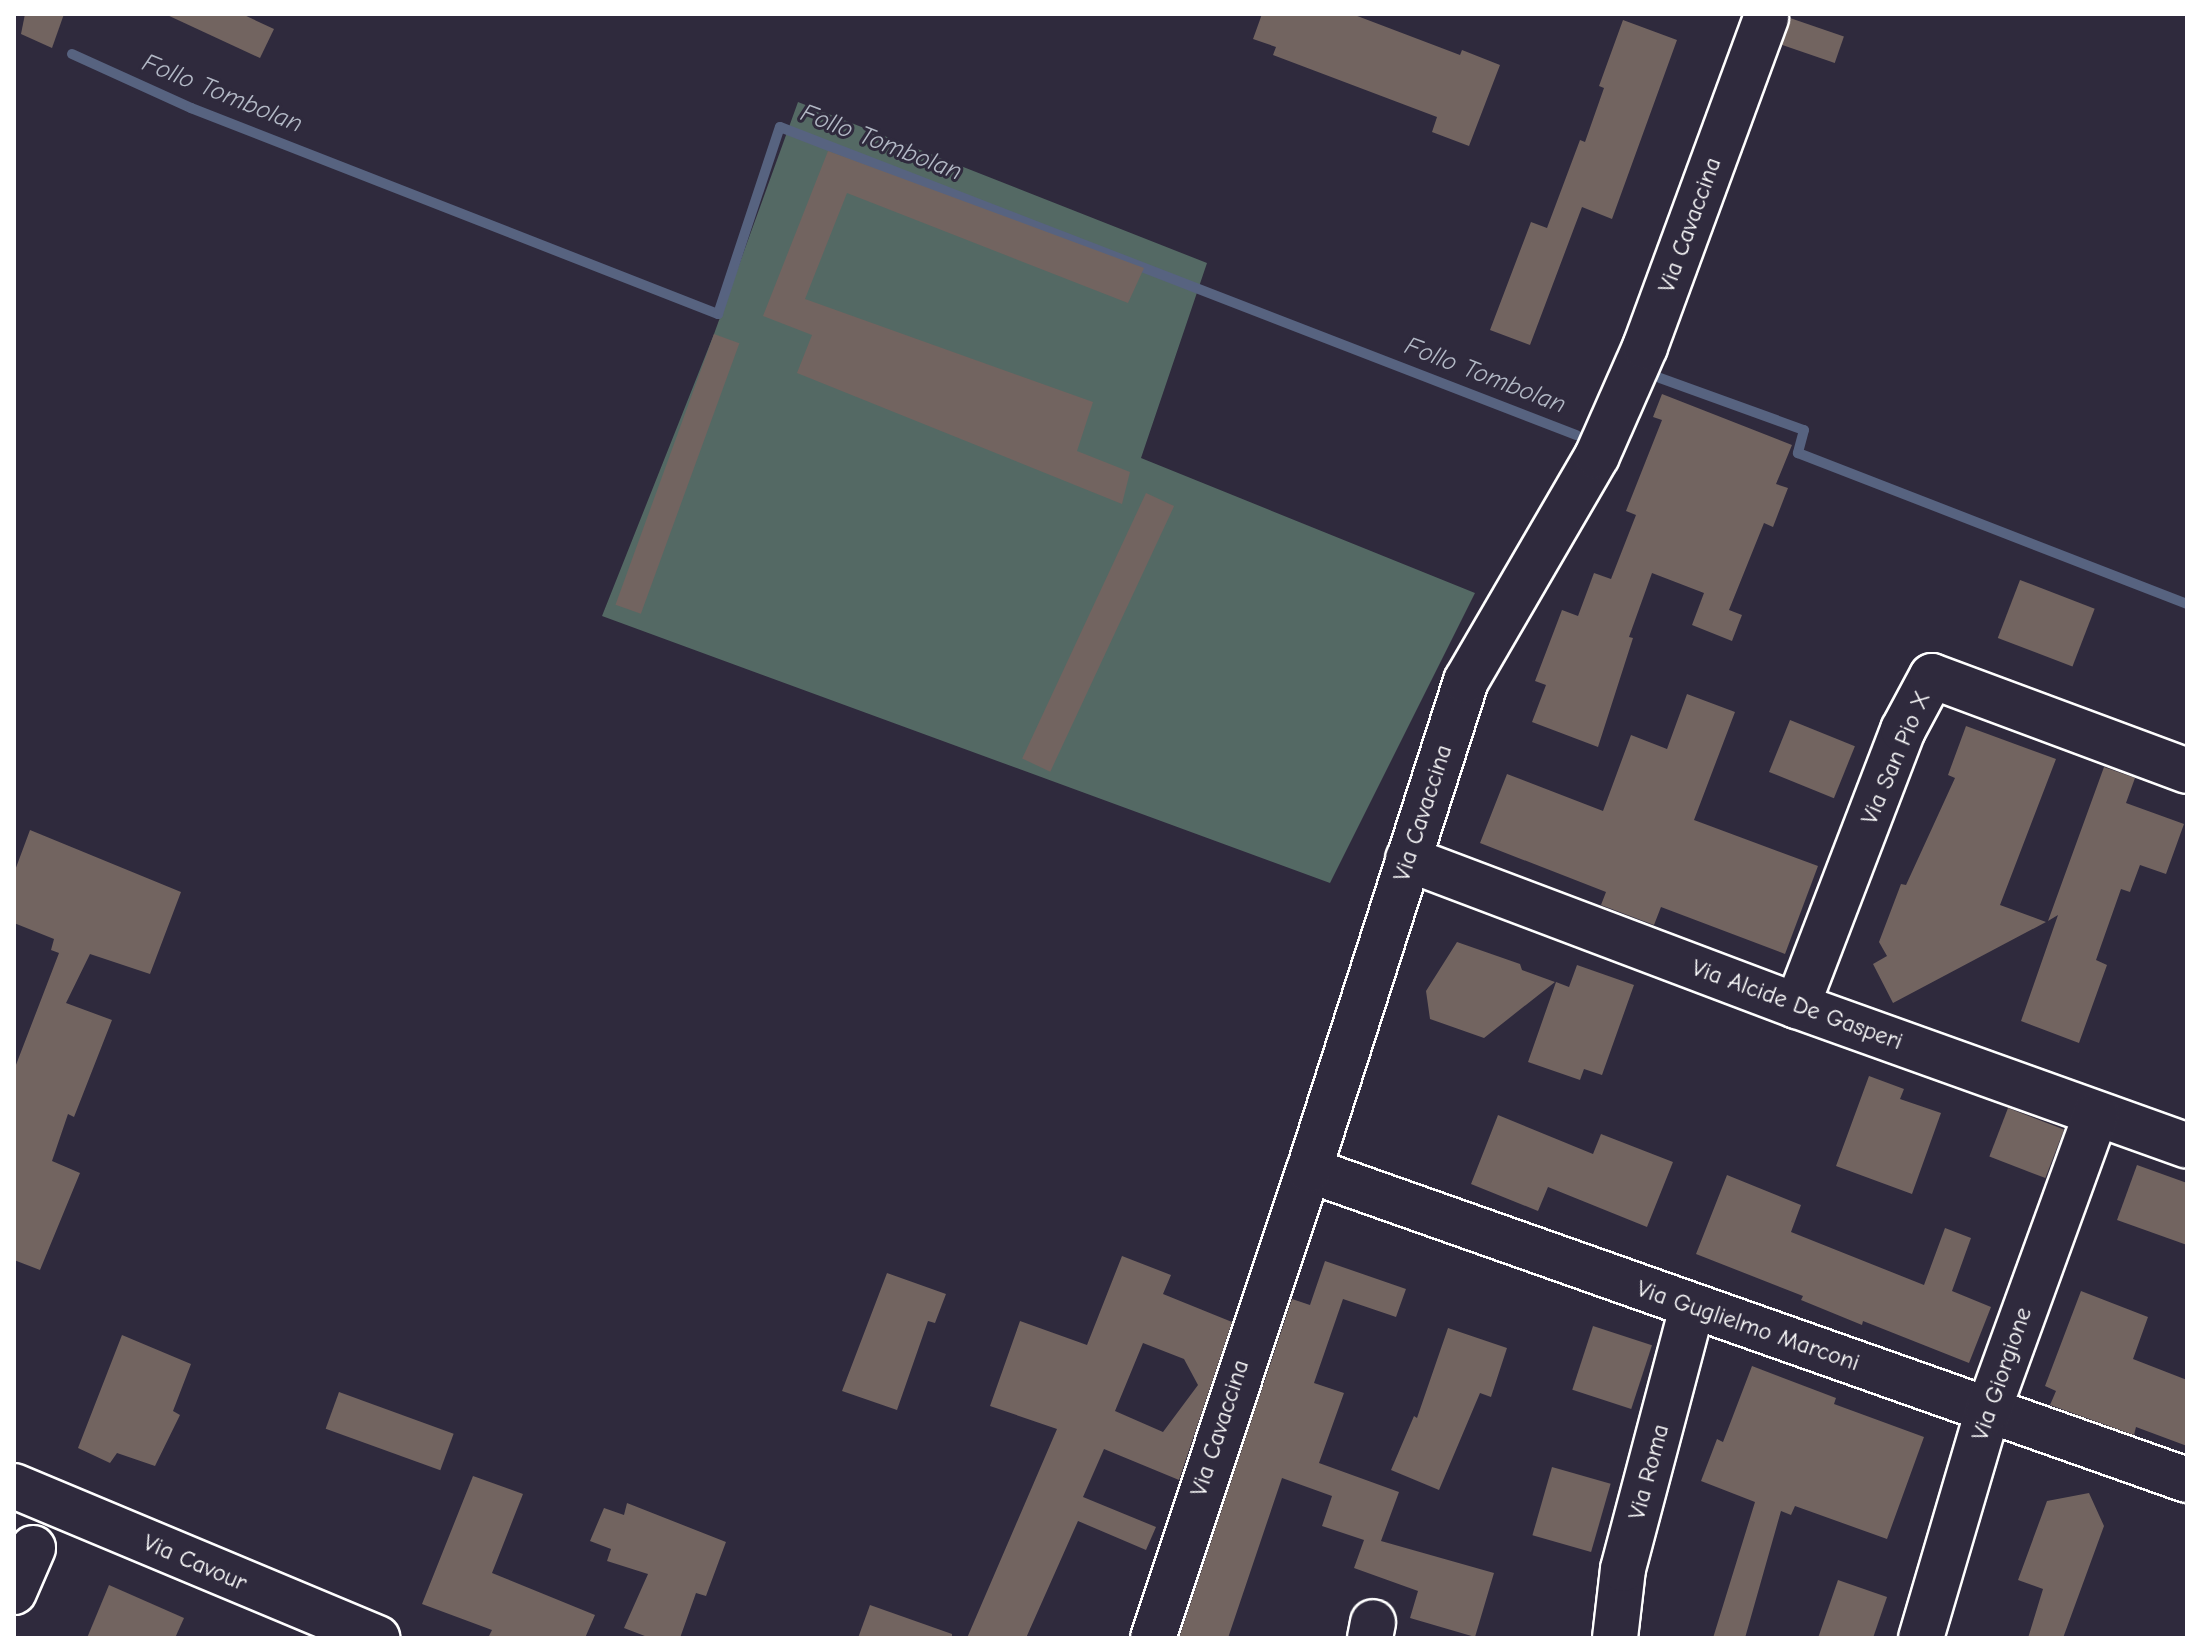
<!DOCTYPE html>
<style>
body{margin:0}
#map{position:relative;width:2201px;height:1652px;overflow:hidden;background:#2f2a3d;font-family:"Comic Neue",sans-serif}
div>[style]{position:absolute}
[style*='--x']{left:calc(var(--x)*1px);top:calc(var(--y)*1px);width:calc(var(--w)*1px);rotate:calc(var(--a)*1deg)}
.green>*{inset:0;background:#546964}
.stream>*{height:10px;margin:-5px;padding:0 5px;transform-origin:5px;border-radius:5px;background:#576380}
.building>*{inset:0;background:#726460;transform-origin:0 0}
.roads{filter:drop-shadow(2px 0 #fff) drop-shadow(-2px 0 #fff) drop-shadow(0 2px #fff) drop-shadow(0 -2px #fff)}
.minor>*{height:44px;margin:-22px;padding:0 22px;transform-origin:22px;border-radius:22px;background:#2f2a3d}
span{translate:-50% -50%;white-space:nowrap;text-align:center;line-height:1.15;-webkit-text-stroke:6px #2f2a3d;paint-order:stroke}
.street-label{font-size:24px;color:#fff}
.water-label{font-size:26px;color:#b3b9c6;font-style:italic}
.frame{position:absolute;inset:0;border:16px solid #fff;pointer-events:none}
</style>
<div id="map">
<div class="green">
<i style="clip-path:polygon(798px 102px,1207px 263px,1141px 458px,1475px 593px,1330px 883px,602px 616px,714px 334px)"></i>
</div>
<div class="stream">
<i style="--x:72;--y:54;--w:131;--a:24.4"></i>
<i style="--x:191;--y:108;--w:566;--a:21.35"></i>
<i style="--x:718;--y:314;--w:197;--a:-71.7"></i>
<i style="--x:780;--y:127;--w:854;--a:21.15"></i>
<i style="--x:1660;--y:378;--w:153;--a:19.9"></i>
<i style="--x:1804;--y:430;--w:24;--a:105"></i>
<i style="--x:1798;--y:453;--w:417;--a:21.2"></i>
</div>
<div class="building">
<i style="clip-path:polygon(25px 14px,64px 14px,52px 48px,21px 34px)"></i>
<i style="clip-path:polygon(165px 14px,242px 14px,274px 29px,260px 58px)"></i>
<i style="clip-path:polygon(1262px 14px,1352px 14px,1460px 55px,1462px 50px,1500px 65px,1469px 146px,1432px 132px,1437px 117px,1273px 55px,1276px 47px,1253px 39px)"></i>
<i style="left:1790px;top:18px;width:57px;height:28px;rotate:19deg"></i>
<i style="clip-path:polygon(1623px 20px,1677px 40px,1612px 219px,1582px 207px,1530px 345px,1490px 330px,1531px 222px,1547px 228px,1580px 140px,1585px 142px,1604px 88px,1599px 86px)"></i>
<i style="clip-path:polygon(828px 151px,1144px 268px,1128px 303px,847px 193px,805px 299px,1093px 402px,1077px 451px,1130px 472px,1122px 504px,797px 373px,812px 335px,763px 316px)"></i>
<i style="left:714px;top:334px;width:27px;height:288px;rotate:20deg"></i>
<i style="clip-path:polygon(1662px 394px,1792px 445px,1776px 484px,1788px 488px,1773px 527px,1764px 523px,1729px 610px,1742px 615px,1732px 641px,1692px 625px,1704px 593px,1652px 573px,1629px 637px,1633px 638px,1598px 747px,1532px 722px,1546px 685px,1535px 681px,1562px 610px,1578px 616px,1594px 573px,1611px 579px,1636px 515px,1626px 511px,1662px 420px,1653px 417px)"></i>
<i style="left:1146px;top:493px;width:31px;height:293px;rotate:25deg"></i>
<i style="left:2020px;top:580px;width:80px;height:62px;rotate:21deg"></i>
<i style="clip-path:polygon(1687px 694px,1735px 712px,1694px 820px,1818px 866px,1785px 954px,1661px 907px,1654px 925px,1601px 905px,1606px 892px,1480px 843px,1507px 774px,1603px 811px,1631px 735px,1667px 749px)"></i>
<i style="left:1790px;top:720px;width:70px;height:56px;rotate:22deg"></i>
<i style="clip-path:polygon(1966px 726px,2056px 759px,2000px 905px,2046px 922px,1893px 1003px,1873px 964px,1887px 956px,1879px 942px,1901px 884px,1906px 885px,1955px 778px,1948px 775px)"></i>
<i style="clip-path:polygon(2104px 767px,2135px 778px,2126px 803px,2184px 824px,2166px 874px,2140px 865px,2130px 892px,2121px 889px,2096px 960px,2107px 965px,2079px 1043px,2021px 1021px,2058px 915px,2048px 921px)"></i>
<i style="clip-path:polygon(30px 830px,181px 892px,150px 974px,90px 954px,66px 1003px,112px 1020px,74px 1117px,68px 1114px,52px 1161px,80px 1173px,40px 1270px,14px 1260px,14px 1070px,59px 953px,51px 950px,54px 939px,14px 923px,14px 873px)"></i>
<i style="clip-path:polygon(1457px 942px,1520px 964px,1522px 970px,1555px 982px,1484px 1038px,1430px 1019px,1426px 991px)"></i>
<i style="clip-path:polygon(1577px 965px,1634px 985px,1602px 1075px,1584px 1069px,1580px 1080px,1528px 1062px,1556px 982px,1569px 987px)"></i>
<i style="clip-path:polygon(1869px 1076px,1904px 1089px,1900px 1099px,1941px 1113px,1912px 1194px,1836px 1166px)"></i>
<i style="left:2008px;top:1108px;width:60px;height:52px;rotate:21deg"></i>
<i style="clip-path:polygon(1498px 1115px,1593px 1154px,1601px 1134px,1673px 1162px,1647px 1227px,1548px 1187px,1538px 1211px,1471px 1184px)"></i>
<i style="clip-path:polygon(2137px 1165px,2187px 1183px,2187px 1245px,2117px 1220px)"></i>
<i style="clip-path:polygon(1727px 1175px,1801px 1205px,1791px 1232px,1924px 1285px,1945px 1228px,1971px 1238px,1952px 1291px,1991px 1307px,1969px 1363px,1863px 1321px,1862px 1325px,1801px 1300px,1803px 1296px,1696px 1254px)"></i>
<i style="clip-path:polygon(evenodd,1122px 1256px,1171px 1275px,1163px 1294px,1232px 1322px,1179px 1480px,1104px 1449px,1083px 1497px,1156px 1527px,1146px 1550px,1078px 1521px,1026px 1638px,967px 1638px,1057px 1429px,990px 1406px,1020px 1321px,1087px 1345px,1122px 1256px,1143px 1343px,1184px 1359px,1198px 1385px,1163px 1432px,1115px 1411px,1143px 1343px)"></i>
<i style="clip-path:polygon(1325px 1261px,1406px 1289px,1396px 1317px,1343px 1299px,1314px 1383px,1344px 1393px,1319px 1463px,1399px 1492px,1381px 1541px,1494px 1573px,1475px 1637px,1410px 1618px,1418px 1591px,1354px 1568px,1364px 1540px,1322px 1526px,1332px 1496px,1282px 1478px,1228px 1638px,1179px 1638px,1292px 1299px,1310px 1305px)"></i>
<i style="clip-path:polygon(887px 1273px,946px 1294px,935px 1323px,928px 1321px,897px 1410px,842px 1391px)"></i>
<i style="clip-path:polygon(2081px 1291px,2148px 1317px,2133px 1359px,2187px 1380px,2187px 1446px,2136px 1427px,2134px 1435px,2050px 1405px,2056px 1391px,2045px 1386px)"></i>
<i style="left:1593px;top:1326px;width:62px;height:67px;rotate:18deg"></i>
<i style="clip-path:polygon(1448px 1328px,1507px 1348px,1491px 1397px,1480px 1393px,1439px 1490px,1391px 1470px,1414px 1416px,1417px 1418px)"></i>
<i style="clip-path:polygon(122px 1335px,191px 1364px,173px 1411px,180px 1415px,155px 1466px,117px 1453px,110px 1463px,78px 1448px)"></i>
<i style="clip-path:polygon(1752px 1366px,1836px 1398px,1834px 1404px,1924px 1437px,1887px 1539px,1795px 1506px,1791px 1515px,1781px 1511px,1745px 1638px,1713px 1638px,1755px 1502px,1701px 1481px,1717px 1439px,1723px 1442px)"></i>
<i style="left:339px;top:1392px;width:122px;height:39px;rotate:20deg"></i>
<i style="left:1552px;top:1467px;width:61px;height:71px;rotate:16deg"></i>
<i style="clip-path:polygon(473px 1476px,523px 1494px,492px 1573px,595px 1615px,585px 1638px,488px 1638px,492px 1630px,422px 1604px)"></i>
<i style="clip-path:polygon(2089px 1493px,2104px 1526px,2063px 1638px,2028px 1638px,2043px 1589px,2018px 1580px,2047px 1501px)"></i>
<i style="clip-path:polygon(627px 1503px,726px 1542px,706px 1596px,696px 1593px,680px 1638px,650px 1638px,624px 1628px,648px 1574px,607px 1561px,611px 1549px,590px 1541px,604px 1508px,624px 1515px)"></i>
<i style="clip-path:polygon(1838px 1580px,1887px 1597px,1873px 1638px,1818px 1638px)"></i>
<i style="clip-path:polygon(109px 1585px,184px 1618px,175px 1638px,87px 1638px)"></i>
<i style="clip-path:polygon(870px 1605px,952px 1634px,952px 1638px,858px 1638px)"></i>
</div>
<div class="roads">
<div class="minor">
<i style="--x:1408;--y:859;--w:416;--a:20.7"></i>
<i style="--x:1797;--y:1006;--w:414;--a:19.7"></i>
<i style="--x:1797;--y:1006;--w:296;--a:-69"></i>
<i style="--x:1903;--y:730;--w:61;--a:-61.8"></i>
<i style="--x:1932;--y:676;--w:272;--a:20.4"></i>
<i style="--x:1309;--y:1170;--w:931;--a:19.45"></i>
<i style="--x:14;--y:1486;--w:394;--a:22.7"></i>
<i style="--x:14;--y:1592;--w:48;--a:-66.6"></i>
<i style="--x:1153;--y:1638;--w:493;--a:-71.6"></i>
<i style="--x:1309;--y:1170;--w:514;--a:-72.2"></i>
<i style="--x:1466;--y:681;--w:260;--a:-59.8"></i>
<i style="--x:1597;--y:456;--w:119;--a:-66.2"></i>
<i style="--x:1645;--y:347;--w:351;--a:-69.8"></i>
<i style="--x:1370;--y:1638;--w:16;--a:-79"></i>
<i style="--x:1615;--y:1638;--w:69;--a:-83.4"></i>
<i style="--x:1623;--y:1569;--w:270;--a:-75.2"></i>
<i style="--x:1921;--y:1638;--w:237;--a:-73.6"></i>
<i style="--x:1988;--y:1411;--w:316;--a:-70"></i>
</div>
</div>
<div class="street-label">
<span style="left:1690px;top:225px;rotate:-70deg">Via Cavaccina</span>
<span style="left:1896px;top:758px;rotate:-67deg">Via San Pio X</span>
<span style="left:1423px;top:813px;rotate:-72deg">Via Cavaccina</span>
<span style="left:1797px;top:1005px;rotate:20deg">Via Alcide De Gasperi</span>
<span style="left:1748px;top:1326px;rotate:19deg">Via Guglielmo Marconi</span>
<span style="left:2002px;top:1374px;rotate:-71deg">Via Giorgione</span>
<span style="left:1220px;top:1428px;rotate:-72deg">Via Cavaccina</span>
<span style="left:1649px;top:1472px;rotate:-75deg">Via Roma</span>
<span style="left:195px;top:1563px;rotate:23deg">Via Cavour</span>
</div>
<div class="water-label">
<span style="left:222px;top:94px;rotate:22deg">Follo Tombolan</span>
<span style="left:881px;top:143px;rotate:21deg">Follo Tombolan</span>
<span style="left:1485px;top:376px;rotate:21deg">Follo Tombolan</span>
</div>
<div class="frame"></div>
</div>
